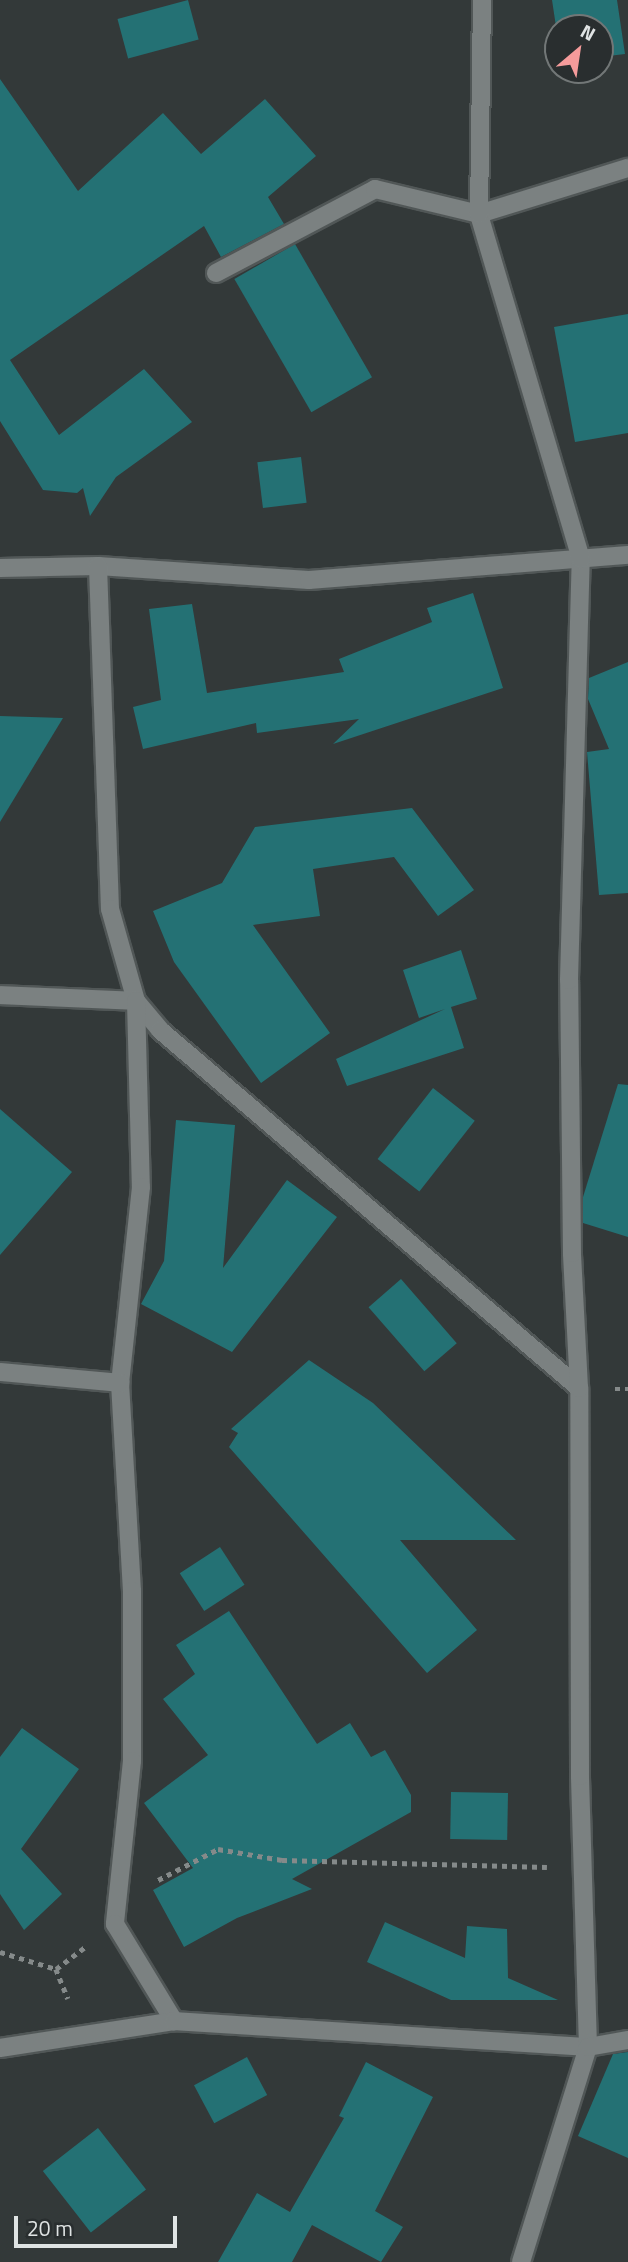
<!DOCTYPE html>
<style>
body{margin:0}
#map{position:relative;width:628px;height:2262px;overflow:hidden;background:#333939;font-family:"Titillium Web",sans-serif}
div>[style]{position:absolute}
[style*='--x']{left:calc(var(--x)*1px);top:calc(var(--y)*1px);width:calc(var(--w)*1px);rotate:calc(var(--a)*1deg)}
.building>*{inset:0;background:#247174;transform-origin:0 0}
.path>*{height:4.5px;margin-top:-2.25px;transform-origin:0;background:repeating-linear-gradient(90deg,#858a8a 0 5px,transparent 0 10px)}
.roads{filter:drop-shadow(2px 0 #515757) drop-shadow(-2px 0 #515757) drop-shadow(0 2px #515757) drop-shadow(0 -2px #515757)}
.minor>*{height:18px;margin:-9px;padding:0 9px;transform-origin:9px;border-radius:9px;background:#7b8181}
span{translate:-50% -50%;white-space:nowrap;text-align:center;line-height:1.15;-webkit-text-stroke:7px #292e2f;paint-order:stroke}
.north{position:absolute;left:544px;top:14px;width:70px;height:70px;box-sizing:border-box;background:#292e2f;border:2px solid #727777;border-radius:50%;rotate:29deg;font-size:19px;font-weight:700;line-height:28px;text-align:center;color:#e0e4e4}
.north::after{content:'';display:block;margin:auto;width:24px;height:32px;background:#f59b9b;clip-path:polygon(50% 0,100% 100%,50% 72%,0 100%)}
.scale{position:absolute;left:14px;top:2216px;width:163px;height:32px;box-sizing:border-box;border:4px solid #e0e4e4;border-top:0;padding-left:9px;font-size:21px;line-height:24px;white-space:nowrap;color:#e0e4e4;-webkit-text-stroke:5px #292e2f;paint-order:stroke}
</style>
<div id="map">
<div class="building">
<i style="left:188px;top:0;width:41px;height:73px;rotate:75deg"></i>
<i style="clip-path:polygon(552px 0,617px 0,625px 54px,600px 57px,600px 28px,558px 28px,558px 40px)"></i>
<i style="clip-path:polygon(0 79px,78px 191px,163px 113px,201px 154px,265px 99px,316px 156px,268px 197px,284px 224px,221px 257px,204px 226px,10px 360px,59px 435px,144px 369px,192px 422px,116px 477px,90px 516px,83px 488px,77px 493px,43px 490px,0 421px)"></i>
<i style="left:295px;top:244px;width:154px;height:70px;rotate:60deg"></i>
<i style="clip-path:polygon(628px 314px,628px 433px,575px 442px,554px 327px)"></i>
<i style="left:301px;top:457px;width:46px;height:44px;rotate:83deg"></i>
<i style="clip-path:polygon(473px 593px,503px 688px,333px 744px,359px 719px,257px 733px,256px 723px,143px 749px,133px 707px,161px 700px,149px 609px,192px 604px,207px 693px,344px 672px,339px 659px,432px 622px,427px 608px)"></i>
<i style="clip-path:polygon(628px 662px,628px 893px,599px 895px,587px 752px,609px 749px,588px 699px,589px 678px)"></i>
<i style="clip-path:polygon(0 716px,63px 718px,0 822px)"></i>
<i style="clip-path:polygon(412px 808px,474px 890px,438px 916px,394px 857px,313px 869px,320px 916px,253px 925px,330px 1033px,261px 1083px,174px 962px,153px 911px,222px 883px,255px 827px)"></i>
<i style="clip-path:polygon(461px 950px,477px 999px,451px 1007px,464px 1048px,347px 1086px,336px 1059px,445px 1009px,419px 1018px,403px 970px)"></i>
<i style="clip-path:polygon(618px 1084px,628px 1085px,628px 1237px,583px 1223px,583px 1197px)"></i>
<i style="left:433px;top:1088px;width:53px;height:90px;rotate:38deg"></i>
<i style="clip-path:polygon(0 1109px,72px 1172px,0 1255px)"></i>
<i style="clip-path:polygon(176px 1120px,235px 1125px,223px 1268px,287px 1180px,337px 1217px,232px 1352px,141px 1304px,164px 1261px)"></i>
<i style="left:401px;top:1279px;width:85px;height:43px;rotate:49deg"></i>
<i style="clip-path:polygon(309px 1360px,373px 1403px,516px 1540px,400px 1540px,477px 1630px,427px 1673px,229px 1447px,238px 1433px,231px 1429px)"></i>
<i style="left:220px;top:1547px;width:45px;height:48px;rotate:57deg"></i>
<i style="clip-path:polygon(229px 1611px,317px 1744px,350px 1723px,371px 1757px,385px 1750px,411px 1795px,411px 1812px,292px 1879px,312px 1889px,237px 1918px,184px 1947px,153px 1890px,193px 1868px,144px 1803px,208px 1755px,163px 1699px,195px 1674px,176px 1645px)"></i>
<i style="clip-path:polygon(22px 1728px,79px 1769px,21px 1849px,62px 1894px,24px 1930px,0 1894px,0 1757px)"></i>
<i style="left:451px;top:1792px;width:57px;height:47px;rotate:1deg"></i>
<i style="clip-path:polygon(385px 1922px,465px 1958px,467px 1926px,507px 1929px,508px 1978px,558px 2000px,451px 2000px,367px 1962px)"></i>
<i style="clip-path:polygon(628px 2052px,628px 2158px,578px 2136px,613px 2054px)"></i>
<i style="left:247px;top:2057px;width:43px;height:60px;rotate:62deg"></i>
<i style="clip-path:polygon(366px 2062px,433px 2097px,375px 2211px,403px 2227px,381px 2262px,312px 2225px,292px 2262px,218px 2262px,257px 2193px,290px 2212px,344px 2118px,339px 2116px)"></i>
<i style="left:98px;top:2128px;width:78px;height:70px;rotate:52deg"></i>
</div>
<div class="path">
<i style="--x:615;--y:1389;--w:13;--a:0"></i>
<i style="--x:158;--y:1880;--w:68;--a:-27.3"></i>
<i style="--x:218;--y:1849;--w:65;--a:9.8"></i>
<i style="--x:282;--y:1860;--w:265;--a:1.5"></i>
<i style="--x:0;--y:1952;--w:59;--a:16.9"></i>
<i style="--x:56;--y:1969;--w:32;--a:68"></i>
<i style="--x:56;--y:1969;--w:38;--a:-37"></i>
</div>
<div class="roads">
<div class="minor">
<i style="--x:216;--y:273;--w:180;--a:-27.8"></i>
<i style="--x:375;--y:189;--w:107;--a:13.5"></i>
<i style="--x:479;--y:214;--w:156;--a:-17.2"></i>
<i style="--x:98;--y:566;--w:211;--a:3.8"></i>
<i style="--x:309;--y:580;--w:320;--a:-4.5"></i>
<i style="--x:0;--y:568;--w:98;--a:-1.2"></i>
<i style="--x:98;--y:566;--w:343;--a:88"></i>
<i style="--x:110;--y:909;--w:96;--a:74.2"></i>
<i style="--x:136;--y:1001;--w:38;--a:50"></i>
<i style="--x:160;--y:1030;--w:551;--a:40.51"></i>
<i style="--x:0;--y:995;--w:136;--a:2.5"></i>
<i style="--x:136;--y:1001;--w:186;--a:88.5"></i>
<i style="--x:141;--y:1187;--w:197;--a:96.1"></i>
<i style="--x:120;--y:1383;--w:208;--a:86.7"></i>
<i style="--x:132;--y:1591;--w:170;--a:90"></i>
<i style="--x:132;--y:1761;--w:164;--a:96"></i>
<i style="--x:115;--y:1924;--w:114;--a:58.7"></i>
<i style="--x:0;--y:1372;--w:121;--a:5.2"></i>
<i style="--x:0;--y:2048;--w:176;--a:-8.8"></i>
<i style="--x:174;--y:2021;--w:415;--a:3.6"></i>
<i style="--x:588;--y:2047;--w:271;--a:-91.7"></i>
<i style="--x:580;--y:1776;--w:388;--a:-90.1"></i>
<i style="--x:579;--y:1388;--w:135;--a:-93"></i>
<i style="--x:572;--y:1253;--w:273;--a:-90.6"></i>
<i style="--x:569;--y:980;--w:421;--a:-88.4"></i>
<i style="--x:581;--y:559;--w:360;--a:-106.5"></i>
<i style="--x:479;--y:214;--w:214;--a:-89.2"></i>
<i style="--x:521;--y:2262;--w:225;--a:-72.7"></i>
<i style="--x:588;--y:2047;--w:41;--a:-9.9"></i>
</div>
</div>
<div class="north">N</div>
<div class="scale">20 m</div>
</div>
